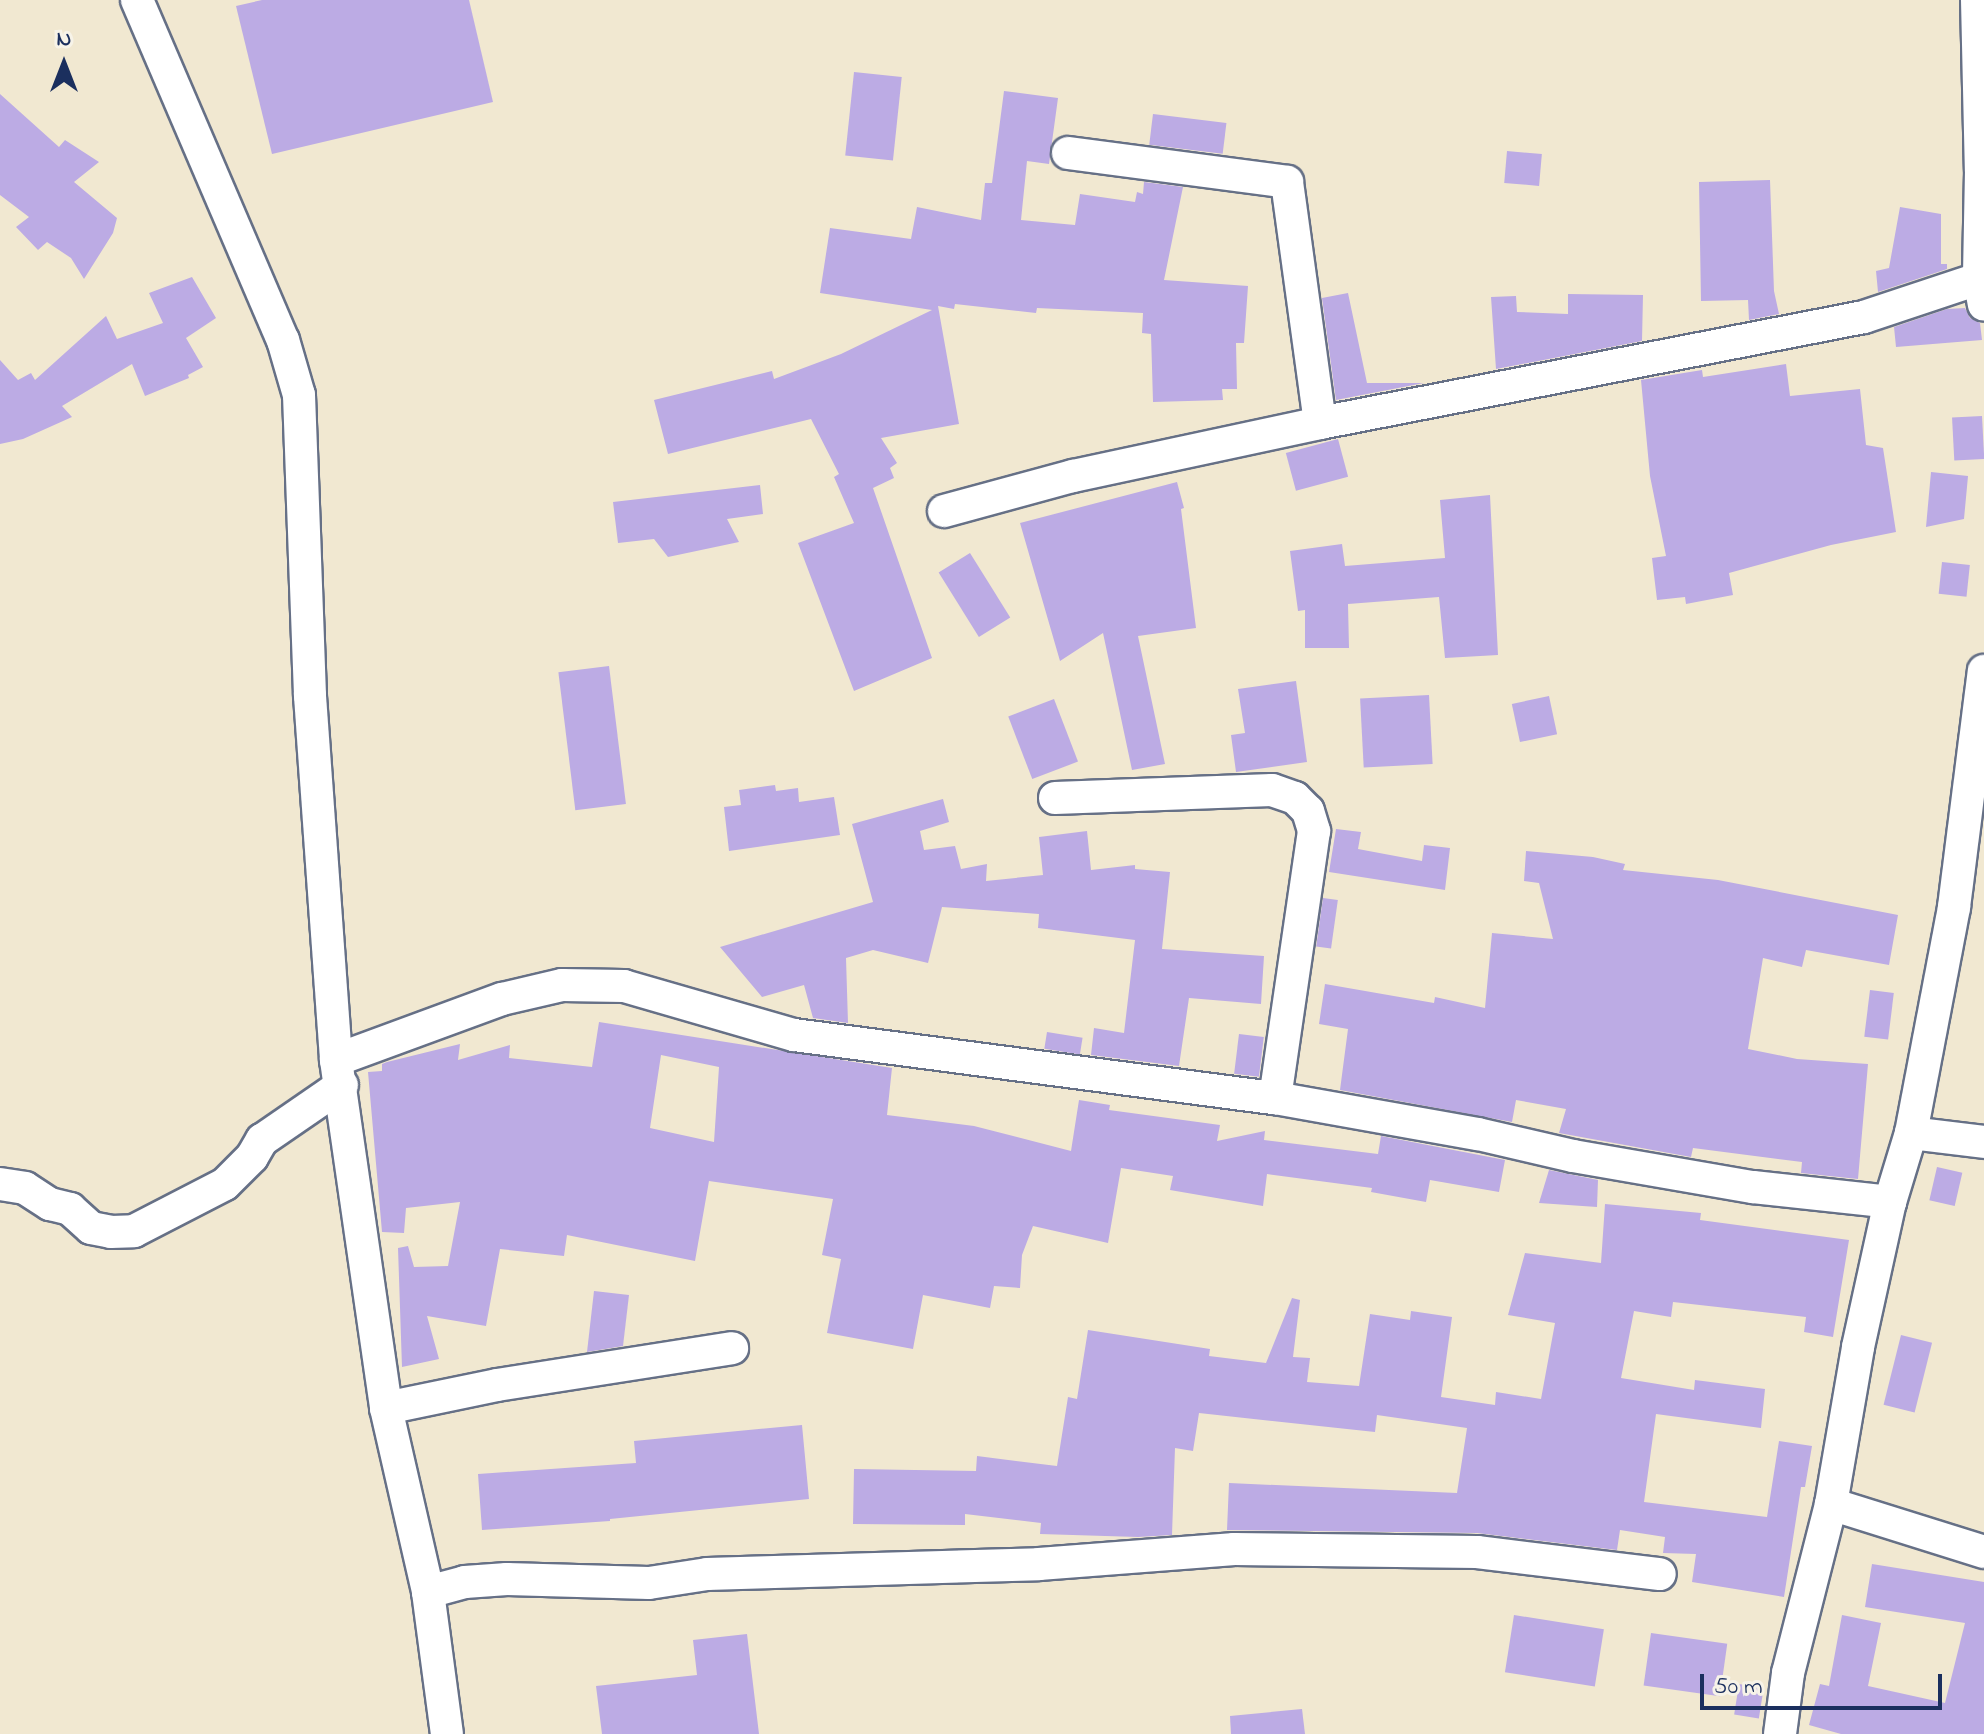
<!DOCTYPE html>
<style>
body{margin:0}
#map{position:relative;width:1984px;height:1734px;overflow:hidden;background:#f1e8d1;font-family:"Indie Flower",sans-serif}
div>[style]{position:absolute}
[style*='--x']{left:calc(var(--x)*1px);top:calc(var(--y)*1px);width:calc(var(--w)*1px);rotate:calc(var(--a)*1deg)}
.building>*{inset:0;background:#bcabe4;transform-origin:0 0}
.roads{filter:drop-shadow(2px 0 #667086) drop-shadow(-2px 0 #667086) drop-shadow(0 2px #667086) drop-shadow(0 -2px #667086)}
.street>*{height:32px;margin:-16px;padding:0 16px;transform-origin:16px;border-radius:16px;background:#fff}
span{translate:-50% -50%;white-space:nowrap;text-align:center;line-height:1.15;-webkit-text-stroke:6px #f7f3e8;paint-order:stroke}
.north{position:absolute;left:24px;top:24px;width:80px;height:80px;-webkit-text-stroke:6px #f7f3e8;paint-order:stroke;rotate:0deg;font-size:22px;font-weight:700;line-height:32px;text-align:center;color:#1b2f5e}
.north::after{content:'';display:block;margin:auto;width:28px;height:36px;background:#1b2f5e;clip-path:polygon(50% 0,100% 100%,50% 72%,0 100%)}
.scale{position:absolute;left:1700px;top:1674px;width:242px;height:36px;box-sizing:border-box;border:4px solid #1b2f5e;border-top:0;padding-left:10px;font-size:24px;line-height:28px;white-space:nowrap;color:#1b2f5e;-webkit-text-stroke:6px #f7f3e8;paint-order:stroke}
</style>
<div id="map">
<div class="building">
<i style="clip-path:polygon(262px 0,469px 0,493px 102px,272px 154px,236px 6px)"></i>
<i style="left:854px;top:72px;width:48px;height:84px;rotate:6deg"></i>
<i style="clip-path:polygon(1004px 91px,1058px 98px,1049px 164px,1027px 161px,1021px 220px,1075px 225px,1080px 194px,1135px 202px,1137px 192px,1143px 194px,1144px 182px,1183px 187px,1164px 280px,1248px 286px,1244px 343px,1236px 343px,1237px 389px,1222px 389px,1223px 400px,1153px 402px,1151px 334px,1142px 333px,1143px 313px,1037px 308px,1036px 313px,955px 304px,954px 309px,938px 306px,959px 424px,881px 438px,897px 463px,890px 468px,894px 478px,873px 488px,932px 658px,854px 691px,798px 543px,854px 523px,834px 477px,839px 474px,811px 419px,668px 454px,654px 400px,772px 371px,774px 379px,841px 354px,932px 310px,820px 293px,830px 228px,911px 239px,917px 207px,981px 220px,985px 183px,992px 183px)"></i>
<i style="clip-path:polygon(0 94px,59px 147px,65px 140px,99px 162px,74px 182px,117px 218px,113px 233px,84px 279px,71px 258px,47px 242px,38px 250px,16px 227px,29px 217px,0 195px)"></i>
<i style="left:1153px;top:114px;width:74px;height:31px;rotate:7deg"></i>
<i style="left:1507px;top:151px;width:35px;height:32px;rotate:5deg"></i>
<i style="clip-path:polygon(1770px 180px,1774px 291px,1779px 314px,1749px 320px,1748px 300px,1701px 301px,1699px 182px)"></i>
<i style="clip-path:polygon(1900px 207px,1941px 214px,1941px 264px,1947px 264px,1947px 269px,1878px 292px,1876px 271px,1889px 268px)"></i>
<i style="clip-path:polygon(192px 277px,216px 318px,186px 338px,203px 367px,188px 375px,189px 378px,145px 396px,132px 364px,62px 406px,72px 417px,23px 439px,0 444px,0 360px,18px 380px,31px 373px,35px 380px,106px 316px,117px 339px,163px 323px,149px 293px)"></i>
<i style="clip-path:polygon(1348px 293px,1367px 383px,1424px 383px,1336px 400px,1322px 298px)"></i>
<i style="clip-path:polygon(1568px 294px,1643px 295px,1642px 341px,1496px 369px,1491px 297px,1516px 296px,1517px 312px,1568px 314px)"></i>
<i style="clip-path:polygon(1965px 308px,1970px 318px,1980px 323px,1982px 340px,1896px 347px,1894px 327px,1947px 309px)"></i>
<i style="clip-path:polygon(1786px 364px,1790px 396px,1860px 389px,1866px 445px,1883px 448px,1896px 532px,1831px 545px,1729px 573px,1733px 595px,1686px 604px,1685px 597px,1657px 600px,1652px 558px,1666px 556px,1650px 476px,1641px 380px,1702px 370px,1703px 377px)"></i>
<i style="left:1982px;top:416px;width:43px;height:30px;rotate:87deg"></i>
<i style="left:1338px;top:439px;width:39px;height:54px;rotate:75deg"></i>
<i style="clip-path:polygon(1931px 472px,1968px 476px,1964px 519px,1926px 527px)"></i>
<i style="clip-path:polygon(1177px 482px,1184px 508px,1181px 509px,1196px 628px,1138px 636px,1165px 764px,1132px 770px,1103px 633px,1060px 661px,1020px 523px)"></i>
<i style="clip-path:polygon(760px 485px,763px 514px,727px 519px,739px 542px,668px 557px,654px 539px,618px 543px,613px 502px)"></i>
<i style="clip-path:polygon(1490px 495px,1498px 655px,1445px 658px,1439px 597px,1348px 604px,1349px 648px,1305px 648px,1305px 610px,1298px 611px,1290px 551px,1342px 544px,1345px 566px,1445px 558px,1440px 500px)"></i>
<i style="left:970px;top:553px;width:76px;height:37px;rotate:58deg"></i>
<i style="left:1942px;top:562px;width:28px;height:32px;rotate:6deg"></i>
<i style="left:609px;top:666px;width:139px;height:51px;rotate:83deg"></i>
<i style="clip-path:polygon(1296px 681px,1307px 762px,1236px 772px,1231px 735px,1245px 733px,1238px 689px)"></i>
<i style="left:1429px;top:695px;width:69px;height:69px;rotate:87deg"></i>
<i style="left:1549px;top:696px;width:39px;height:38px;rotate:78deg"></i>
<i style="left:1054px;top:699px;width:67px;height:49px;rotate:69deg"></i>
<i style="clip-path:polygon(775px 785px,776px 791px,798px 788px,799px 802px,834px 797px,840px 835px,729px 851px,724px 807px,741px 805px,739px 790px)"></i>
<i style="clip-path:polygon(943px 799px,949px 822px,920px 831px,924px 850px,955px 846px,961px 869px,987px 864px,986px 881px,1043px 875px,1039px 837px,1087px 831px,1091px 870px,1135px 865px,1135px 869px,1170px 872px,1162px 949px,1264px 956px,1261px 1004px,1189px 998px,1179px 1066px,1091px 1055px,1094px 1028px,1124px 1033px,1135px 940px,1038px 928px,1039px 914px,942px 907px,928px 963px,873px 950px,846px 958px,848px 1023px,813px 1018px,804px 985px,762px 997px,720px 947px,873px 902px,852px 824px)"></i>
<i style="clip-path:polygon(1336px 829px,1361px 832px,1358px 849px,1422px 861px,1424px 845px,1450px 848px,1445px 890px,1329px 872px)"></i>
<i style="clip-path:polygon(1526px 851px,1593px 857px,1625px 864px,1623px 870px,1718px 880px,1898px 915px,1889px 965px,1806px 950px,1802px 967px,1763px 958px,1748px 1049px,1797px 1059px,1868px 1064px,1858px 1179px,1801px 1173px,1802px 1162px,1693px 1148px,1691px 1157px,1559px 1133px,1566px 1109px,1516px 1100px,1512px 1122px,1340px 1090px,1348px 1029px,1319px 1024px,1325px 984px,1434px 1003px,1435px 997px,1485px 1008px,1492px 933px,1553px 939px,1539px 883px,1524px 881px)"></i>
<i style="left:1323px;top:898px;width:15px;height:49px;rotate:8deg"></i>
<i style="left:1870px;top:990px;width:24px;height:47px;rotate:7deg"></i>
<i style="clip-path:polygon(evenodd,599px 1022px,892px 1068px,887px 1115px,974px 1126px,1071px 1151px,1079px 1100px,1110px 1105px,1109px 1110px,1220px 1125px,1217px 1141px,1265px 1131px,1264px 1140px,1378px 1154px,1381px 1136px,1505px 1160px,1499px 1192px,1430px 1180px,1426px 1202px,1371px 1192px,1372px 1188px,1267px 1174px,1263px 1206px,1170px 1190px,1173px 1176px,1121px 1168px,1108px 1243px,1033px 1226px,1022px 1255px,1020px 1288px,994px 1286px,990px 1308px,923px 1295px,913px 1349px,827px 1333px,841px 1259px,822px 1255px,833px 1199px,709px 1181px,695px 1261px,567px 1235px,564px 1256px,500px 1249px,486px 1326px,427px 1316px,439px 1359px,402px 1367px,398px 1248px,408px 1246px,414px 1267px,448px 1266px,460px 1202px,406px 1208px,404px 1233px,382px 1232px,368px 1072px,382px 1071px,382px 1064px,387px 1062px,460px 1044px,458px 1060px,510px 1045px,509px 1058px,592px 1067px,599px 1022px,661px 1055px,719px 1067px,714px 1142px,650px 1128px,661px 1055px)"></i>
<i style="left:1047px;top:1032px;width:36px;height:17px;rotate:9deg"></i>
<i style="left:1239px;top:1034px;width:25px;height:40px;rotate:7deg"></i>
<i style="left:1937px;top:1167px;width:26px;height:34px;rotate:13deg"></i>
<i style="clip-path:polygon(1549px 1170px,1598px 1180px,1597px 1207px,1539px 1203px)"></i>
<i style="clip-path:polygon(1605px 1204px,1701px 1213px,1700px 1220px,1849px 1240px,1833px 1337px,1804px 1332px,1806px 1317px,1673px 1302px,1671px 1317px,1634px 1311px,1621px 1378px,1694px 1390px,1695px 1380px,1765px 1389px,1761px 1428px,1656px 1414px,1644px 1502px,1767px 1517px,1779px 1441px,1812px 1446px,1805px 1487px,1801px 1487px,1784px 1597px,1692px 1582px,1696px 1554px,1663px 1553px,1665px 1537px,1620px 1530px,1617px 1550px,1477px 1533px,1227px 1530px,1229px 1483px,1457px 1493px,1467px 1428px,1377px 1415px,1375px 1432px,1199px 1413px,1193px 1451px,1175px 1448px,1172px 1535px,1138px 1537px,1040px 1534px,1041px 1523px,965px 1514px,965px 1525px,853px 1524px,854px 1469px,976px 1471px,977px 1456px,1057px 1466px,1068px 1397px,1077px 1399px,1088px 1330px,1210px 1349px,1209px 1356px,1266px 1363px,1292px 1298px,1300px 1300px,1293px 1357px,1310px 1358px,1307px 1382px,1359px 1386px,1370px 1314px,1410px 1320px,1411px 1311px,1452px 1317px,1441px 1397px,1495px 1405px,1496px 1392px,1541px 1399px,1555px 1323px,1508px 1315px,1525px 1253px,1601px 1263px)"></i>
<i style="clip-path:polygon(594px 1291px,629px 1295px,623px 1346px,587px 1352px)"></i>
<i style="left:1901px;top:1335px;width:32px;height:72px;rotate:14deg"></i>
<i style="clip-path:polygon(802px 1425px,809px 1499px,610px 1519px,610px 1521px,482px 1530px,478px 1474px,636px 1463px,634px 1441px)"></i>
<i style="clip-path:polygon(1872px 1564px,1984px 1582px,1984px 1734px,1841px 1734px,1809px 1725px,1820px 1684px,1829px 1686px,1842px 1615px,1881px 1623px,1868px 1686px,1945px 1703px,1965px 1623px,1865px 1607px)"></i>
<i style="left:1514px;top:1615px;width:91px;height:58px;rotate:9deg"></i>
<i style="left:1651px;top:1633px;width:77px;height:53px;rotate:8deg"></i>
<i style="clip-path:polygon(747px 1634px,759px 1734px,602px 1734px,596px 1686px,697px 1675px,693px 1640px)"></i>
<i style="left:1739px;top:1684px;width:25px;height:31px;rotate:9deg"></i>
<i style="clip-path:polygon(1302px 1709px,1305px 1734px,1231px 1734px,1230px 1716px)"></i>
</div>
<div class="roads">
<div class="street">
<i style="--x:137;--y:0;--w:370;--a:66.8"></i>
<i style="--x:283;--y:340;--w:57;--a:73.8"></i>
<i style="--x:299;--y:395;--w:301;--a:87.9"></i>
<i style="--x:310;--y:696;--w:365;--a:85.9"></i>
<i style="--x:336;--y:1060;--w:352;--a:81.8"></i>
<i style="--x:386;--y:1408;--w:189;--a:77.1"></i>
<i style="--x:428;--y:1592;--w:143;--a:82.4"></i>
<i style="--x:1977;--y:0;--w:171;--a:88.7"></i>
<i style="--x:1981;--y:171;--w:106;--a:91.1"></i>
<i style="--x:1979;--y:277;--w:28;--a:80"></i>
<i style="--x:1068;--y:153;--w:221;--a:7.5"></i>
<i style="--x:1287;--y:182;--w:243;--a:82.2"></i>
<i style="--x:944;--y:511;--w:134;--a:-15.2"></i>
<i style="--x:1073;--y:476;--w:253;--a:-12.1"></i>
<i style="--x:1320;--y:423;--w:554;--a:-11.03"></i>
<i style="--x:1864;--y:317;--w:126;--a:-18.4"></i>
<i style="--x:1055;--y:798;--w:217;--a:-2.1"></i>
<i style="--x:1272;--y:790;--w:24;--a:19"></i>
<i style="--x:1295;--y:798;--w:18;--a:45"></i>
<i style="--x:1308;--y:811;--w:21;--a:73"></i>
<i style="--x:1314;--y:831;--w:270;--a:98.3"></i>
<i style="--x:336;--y:1060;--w:177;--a:-20.2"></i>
<i style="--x:502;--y:999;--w:62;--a:-13.1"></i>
<i style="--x:562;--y:985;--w:62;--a:0.9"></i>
<i style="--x:624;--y:986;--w:177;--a:16.1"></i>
<i style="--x:794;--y:1035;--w:485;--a:7.5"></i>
<i style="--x:1275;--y:1098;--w:206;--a:10.1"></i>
<i style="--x:1478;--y:1134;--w:98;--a:13"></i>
<i style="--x:1573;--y:1156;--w:183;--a:9.8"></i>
<i style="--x:1753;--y:1187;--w:138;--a:6.2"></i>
<i style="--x:1911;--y:1133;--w:74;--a:7"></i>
<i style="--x:0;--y:1184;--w:25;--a:9"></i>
<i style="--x:25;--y:1188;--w:30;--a:33"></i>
<i style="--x:50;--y:1204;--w:21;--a:14"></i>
<i style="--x:70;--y:1209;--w:28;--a:42"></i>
<i style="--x:91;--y:1228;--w:20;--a:11"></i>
<i style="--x:111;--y:1232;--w:23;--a:-2"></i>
<i style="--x:134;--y:1231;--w:102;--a:-27.3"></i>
<i style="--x:225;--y:1184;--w:38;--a:-45"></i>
<i style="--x:252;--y:1157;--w:20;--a:-60"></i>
<i style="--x:262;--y:1140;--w:97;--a:-34.5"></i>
<i style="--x:386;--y:1408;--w:113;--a:-11.7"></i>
<i style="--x:497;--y:1385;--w:238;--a:-8.9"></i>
<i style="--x:1831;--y:1504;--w:160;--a:17.4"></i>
<i style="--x:428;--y:1592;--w:38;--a:-15"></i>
<i style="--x:465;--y:1582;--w:42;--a:-4.1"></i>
<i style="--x:507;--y:1579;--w:142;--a:1.6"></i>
<i style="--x:649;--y:1583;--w:59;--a:-8.8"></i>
<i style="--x:707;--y:1574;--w:332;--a:-1.7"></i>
<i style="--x:1039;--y:1564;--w:196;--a:-4.4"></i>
<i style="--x:1234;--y:1549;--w:243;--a:0.7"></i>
<i style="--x:1477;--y:1552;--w:184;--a:6.9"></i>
<i style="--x:1780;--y:1734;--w:62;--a:-82.5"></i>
<i style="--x:1788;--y:1673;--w:174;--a:-75.7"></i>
<i style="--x:1831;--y:1504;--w:159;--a:-80.2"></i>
<i style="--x:1858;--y:1347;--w:148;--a:-77.6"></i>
<i style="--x:1890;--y:1202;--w:72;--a:-73.1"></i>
<i style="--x:1911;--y:1133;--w:230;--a:-79.2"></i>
<i style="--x:1954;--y:907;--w:238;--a:-82.8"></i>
</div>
</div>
<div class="north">N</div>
<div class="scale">50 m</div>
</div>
